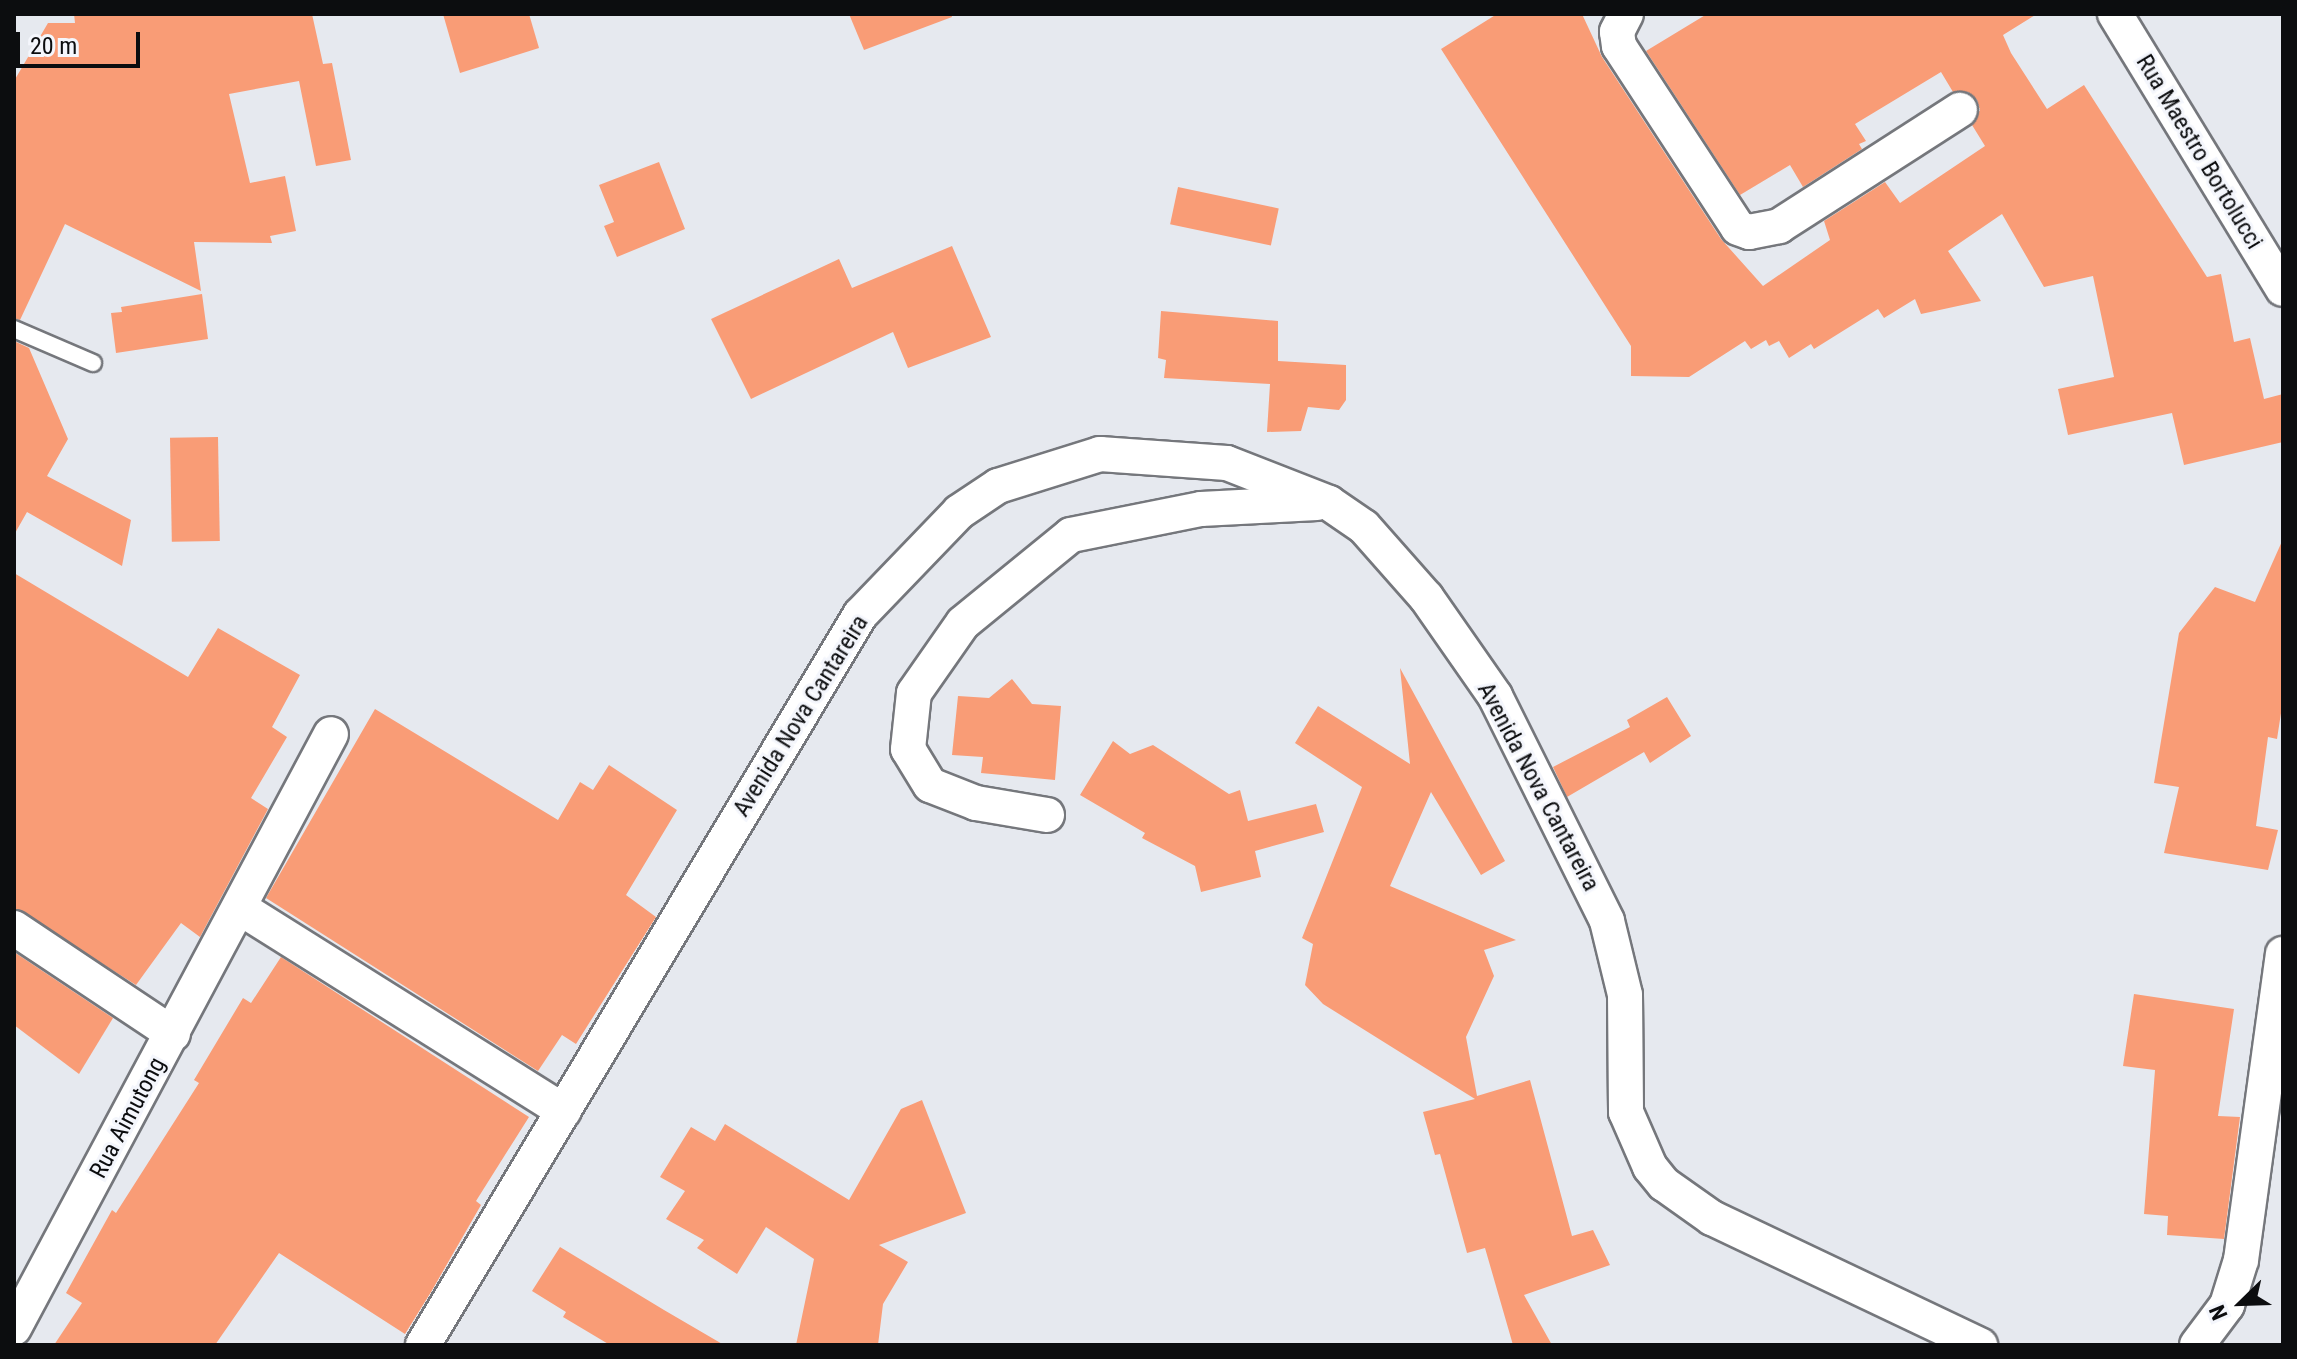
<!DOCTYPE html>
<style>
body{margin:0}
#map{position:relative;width:2297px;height:1359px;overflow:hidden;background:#e6e9ef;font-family:"Roboto Condensed",sans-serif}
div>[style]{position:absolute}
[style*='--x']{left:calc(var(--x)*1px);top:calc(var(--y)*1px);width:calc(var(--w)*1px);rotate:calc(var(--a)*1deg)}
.building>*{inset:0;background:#f99c76;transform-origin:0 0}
.roads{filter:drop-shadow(2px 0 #75777c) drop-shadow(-2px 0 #75777c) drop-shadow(0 2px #75777c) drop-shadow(0 -2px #75777c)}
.service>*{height:16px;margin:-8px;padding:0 8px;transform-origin:8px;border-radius:8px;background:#fff}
.minor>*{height:34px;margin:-17px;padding:0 17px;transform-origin:17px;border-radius:17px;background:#fff}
span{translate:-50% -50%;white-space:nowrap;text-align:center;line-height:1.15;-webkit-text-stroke:6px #f4f6fc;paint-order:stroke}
.street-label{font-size:24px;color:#0c0d0f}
.frame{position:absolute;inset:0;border:16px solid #0c0d0f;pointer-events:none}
.north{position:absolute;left:2201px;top:1263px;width:80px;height:80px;-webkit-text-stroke:6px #f4f6fc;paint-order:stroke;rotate:247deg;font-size:22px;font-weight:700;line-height:32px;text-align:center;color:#0c0d0f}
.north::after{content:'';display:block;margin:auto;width:28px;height:36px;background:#0c0d0f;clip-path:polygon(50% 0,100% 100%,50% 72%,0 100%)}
.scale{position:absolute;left:16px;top:32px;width:124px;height:36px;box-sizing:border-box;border:4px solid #0c0d0f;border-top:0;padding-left:10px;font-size:24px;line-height:28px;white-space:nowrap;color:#0c0d0f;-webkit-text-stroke:6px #f4f6fc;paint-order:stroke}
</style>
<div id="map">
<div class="building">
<i style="clip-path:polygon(74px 14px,312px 14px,323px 64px,332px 63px,351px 160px,316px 166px,299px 81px,229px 94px,250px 183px,285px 176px,296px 231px,270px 236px,272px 243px,194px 242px,201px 291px,65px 224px,20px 320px,14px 318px,14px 81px,48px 23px,75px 23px)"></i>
<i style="clip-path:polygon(443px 14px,529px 14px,539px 48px,460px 73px)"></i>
<i style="clip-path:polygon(849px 14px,951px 14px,952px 17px,864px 50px)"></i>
<i style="clip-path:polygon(1497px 14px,1582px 14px,1602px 57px,1721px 239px,1763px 286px,1830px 240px,1824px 221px,1885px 182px,1900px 203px,1985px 146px,1972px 125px,1980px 110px,1977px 100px,1968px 92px,1953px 92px,1941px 72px,1855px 124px,1866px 141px,1859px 144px,1862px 149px,1803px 187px,1790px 165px,1740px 195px,1646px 51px,1707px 14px,2037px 14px,2003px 35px,2011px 53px,2047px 109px,2084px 85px,2207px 277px,2221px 274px,2234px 342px,2250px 338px,2264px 399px,2283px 394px,2283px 442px,2184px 465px,2172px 413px,2068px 435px,2058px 389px,2114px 377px,2093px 276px,2044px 287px,2002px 214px,1948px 251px,1981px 301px,1921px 314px,1915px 299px,1884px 318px,1878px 309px,1814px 349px,1811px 344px,1789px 358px,1779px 341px,1769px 346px,1766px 340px,1751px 349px,1745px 341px,1689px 377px,1631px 376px,1631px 346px,1441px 49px)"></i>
<i style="clip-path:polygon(659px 162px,685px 229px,617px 257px,604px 226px,614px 222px,599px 185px)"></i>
<i style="left:1178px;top:187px;width:103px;height:38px;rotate:12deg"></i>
<i style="clip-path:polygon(952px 246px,991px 337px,908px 368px,893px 332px,751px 399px,711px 319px,839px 259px,852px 288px)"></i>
<i style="clip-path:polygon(202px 294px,208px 339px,116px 353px,111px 313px,122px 312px,121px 307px)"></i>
<i style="clip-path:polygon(1161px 311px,1278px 321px,1278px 361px,1346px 365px,1346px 400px,1339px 410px,1308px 407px,1301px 431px,1267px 432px,1270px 384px,1164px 378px,1166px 360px,1158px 358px)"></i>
<i style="clip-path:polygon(14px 341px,29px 348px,68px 439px,47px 476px,131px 520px,122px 566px,27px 512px,14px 535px)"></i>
<i style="left:218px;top:437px;width:104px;height:48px;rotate:89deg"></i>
<i style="clip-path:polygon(2283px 539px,2283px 700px,2277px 739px,2268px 737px,2256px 826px,2278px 830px,2268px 870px,2164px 853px,2179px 787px,2154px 783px,2179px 633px,2215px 587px,2255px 602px)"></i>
<i style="clip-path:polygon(14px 573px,188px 677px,218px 628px,300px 675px,272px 727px,287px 737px,251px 798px,268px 809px,200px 937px,181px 923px,136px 985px,14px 908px)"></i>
<i style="clip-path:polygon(1400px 668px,1505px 861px,1481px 875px,1431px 792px,1390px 886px,1516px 940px,1484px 950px,1494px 976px,1466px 1037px,1477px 1096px,1530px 1080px,1572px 1236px,1593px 1230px,1610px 1265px,1524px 1295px,1552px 1345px,1513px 1345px,1485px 1248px,1467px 1253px,1440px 1154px,1435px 1155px,1423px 1112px,1475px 1099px,1323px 1004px,1305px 985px,1313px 944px,1302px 938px,1362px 787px,1295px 743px,1318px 706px,1410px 764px)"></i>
<i style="clip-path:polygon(1012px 679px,1032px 704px,1061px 706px,1055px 780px,981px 773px,983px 757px,952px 755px,958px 696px,989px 698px)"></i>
<i style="clip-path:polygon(1667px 697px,1691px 736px,1650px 763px,1644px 752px,1567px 797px,1553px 767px,1630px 727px,1627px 720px)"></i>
<i style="clip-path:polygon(375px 709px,558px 820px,580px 782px,593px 790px,609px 765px,677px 810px,626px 895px,656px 917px,576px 1044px,562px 1035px,538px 1071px,266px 898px)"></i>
<i style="clip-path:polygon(1113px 741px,1130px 754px,1153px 745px,1229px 794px,1240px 790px,1248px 821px,1316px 804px,1324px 832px,1255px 851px,1261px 877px,1201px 892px,1195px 866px,1142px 838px,1145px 833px,1080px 795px)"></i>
<i style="clip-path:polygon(14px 952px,113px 1018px,79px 1074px,14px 1025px)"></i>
<i style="clip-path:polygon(281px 957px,529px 1117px,476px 1201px,481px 1205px,431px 1292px,405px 1334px,279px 1253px,215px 1345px,54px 1345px,82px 1303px,66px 1293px,112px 1210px,116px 1213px,199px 1083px,194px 1080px,243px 998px,251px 1003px)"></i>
<i style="clip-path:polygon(2134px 994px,2234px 1009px,2218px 1116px,2240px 1117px,2224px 1239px,2167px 1235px,2168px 1216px,2144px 1214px,2155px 1070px,2123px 1066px)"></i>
<i style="clip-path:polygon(922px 1100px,966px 1213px,879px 1245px,908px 1262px,883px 1304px,878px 1345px,796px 1345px,814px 1259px,766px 1227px,737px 1274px,697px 1248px,704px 1240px,666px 1219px,685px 1191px,660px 1177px,691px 1127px,715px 1141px,725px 1124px,849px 1200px,901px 1109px)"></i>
<i style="clip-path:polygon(560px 1247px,664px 1310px,724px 1345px,610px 1345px,563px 1317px,566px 1312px,532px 1291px)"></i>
</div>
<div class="roads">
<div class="service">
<i style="--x:14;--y:329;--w:86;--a:23.3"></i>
</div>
<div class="minor">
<i style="--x:1626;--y:14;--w:20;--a:117"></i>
<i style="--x:1617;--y:32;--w:14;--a:82"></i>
<i style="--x:1619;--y:46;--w:217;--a:56.8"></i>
<i style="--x:1738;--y:228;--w:12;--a:20"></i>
<i style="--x:1749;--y:232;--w:31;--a:-11"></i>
<i style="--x:1779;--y:226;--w:215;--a:-32.7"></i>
<i style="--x:2115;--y:14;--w:322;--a:58.6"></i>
<i style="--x:1047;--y:815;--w:72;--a:-170.4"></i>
<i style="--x:976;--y:803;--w:49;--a:-158.6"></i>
<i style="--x:930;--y:785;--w:42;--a:-121.4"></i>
<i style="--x:908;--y:749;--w:56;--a:-83.9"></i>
<i style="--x:914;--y:693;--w:85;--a:-55"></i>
<i style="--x:963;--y:623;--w:139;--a:-39.2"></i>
<i style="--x:1071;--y:535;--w:133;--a:-11.3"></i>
<i style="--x:1201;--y:509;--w:116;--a:-3"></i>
<i style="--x:240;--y:908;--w:382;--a:32.1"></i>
<i style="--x:14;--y:928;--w:191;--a:33.7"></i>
<i style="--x:14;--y:1328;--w:673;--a:-61.91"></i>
<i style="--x:423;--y:1345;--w:851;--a:-59.09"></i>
<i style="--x:860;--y:615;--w:143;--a:-46.1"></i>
<i style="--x:959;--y:512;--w:47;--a:-33.7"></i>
<i style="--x:998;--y:486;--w:107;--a:-17.4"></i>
<i style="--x:1100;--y:454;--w:127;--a:4.1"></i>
<i style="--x:1227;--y:463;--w:110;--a:21.4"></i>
<i style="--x:1329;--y:503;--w:42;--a:34.4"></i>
<i style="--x:1364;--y:527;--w:94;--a:48.5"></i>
<i style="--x:1426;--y:597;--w:121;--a:55.1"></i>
<i style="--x:1495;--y:696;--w:251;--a:63.5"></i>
<i style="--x:1607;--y:921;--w:76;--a:76.3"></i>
<i style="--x:1625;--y:995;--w:117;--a:89.5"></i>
<i style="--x:1626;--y:1112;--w:60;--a:66.4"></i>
<i style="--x:1650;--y:1167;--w:22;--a:51"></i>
<i style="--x:1664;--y:1184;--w:59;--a:35.3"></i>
<i style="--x:1712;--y:1218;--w:297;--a:25.4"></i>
<i style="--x:2197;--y:1345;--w:50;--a:-53.1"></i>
<i style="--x:2227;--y:1305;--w:47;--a:-72.7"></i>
<i style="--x:2241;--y:1260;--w:309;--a:-82.2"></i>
</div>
</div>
<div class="street-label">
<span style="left:2199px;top:152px;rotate:59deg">Rua Maestro Bortolucci</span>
<span style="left:801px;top:716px;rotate:-58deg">Avenida Nova Cantareira</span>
<span style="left:1538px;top:787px;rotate:62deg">Avenida Nova Cantareira</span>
<span style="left:128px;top:1118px;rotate:-62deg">Rua Aimutong</span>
</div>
<div class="frame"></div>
<div class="north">N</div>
<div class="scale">20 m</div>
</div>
